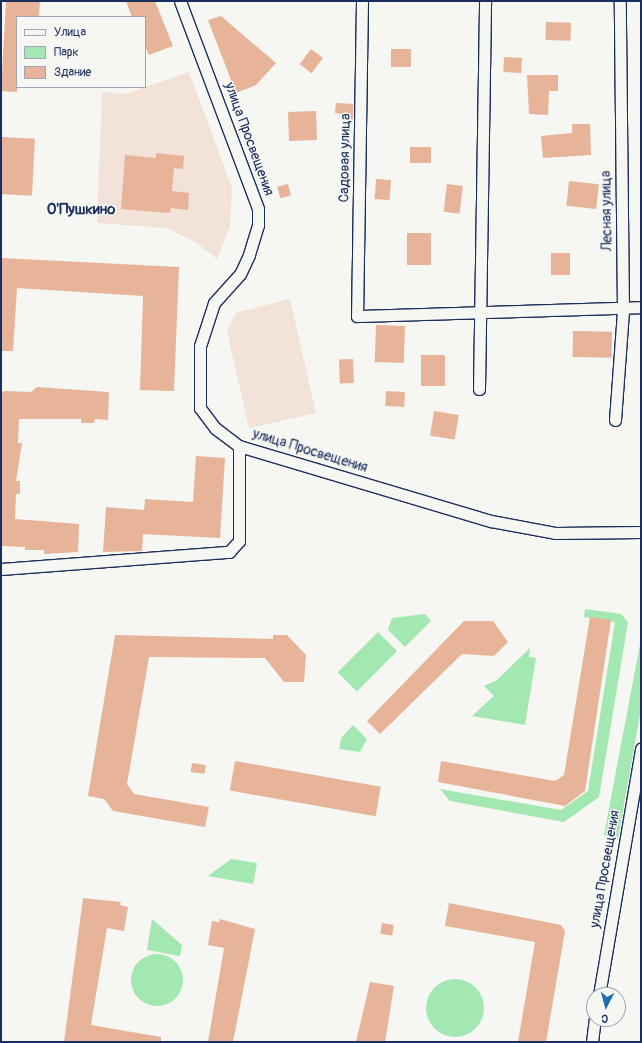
<!DOCTYPE html>
<meta charset="utf-8">
<style>
body{margin:0}
#map{position:relative;width:642px;height:1043px;overflow:hidden;background:#f6f6f2;font-family:Pangolin,sans-serif}
div>[style]{position:absolute}
[style*='--x']{left:calc(var(--x)*1px);top:calc(var(--y)*1px);width:calc(var(--w)*1px);rotate:calc(var(--a)*1deg)}
.built>*{inset:0;background:#f2e2d8}
.green>*{inset:0;background:#a3e7b2;transform-origin:0 0}
.round{border-radius:50%}
.building>*{inset:0;background:#e7b49a;transform-origin:0 0}
.roads{filter:drop-shadow(1px 0 #1b2f5e) drop-shadow(-1px 0 #1b2f5e) drop-shadow(0 1px #1b2f5e) drop-shadow(0 -1px #1b2f5e)}
.street>*{height:11px;margin:-5.5px;padding:0 5.5px;transform-origin:5.5px;border-radius:5.5px;background:#f6f6f2}
span{translate:-50% -50%;white-space:nowrap;text-align:center;line-height:1.15;-webkit-text-stroke:3px #f6f6f2;paint-order:stroke}
.street-label{font-size:14px;color:#1b2f5e}
.neighbourhood-label{font-size:15px;color:#1b2f5e;font-weight:700}
.frame{position:absolute;inset:0;border:2px solid #1b2f5e;pointer-events:none}
.legend{position:absolute;left:16px;top:16px;width:130px;height:72px;box-sizing:border-box;background:#f6f6f2;border:1px solid #9ea6b7;margin:0;padding:5px 7px;list-style:none;font-size:12px;color:#1b2f5e}
.legend li{display:flex;align-items:center;gap:8px;height:20px}
.legend b{width:20px;border:1px solid #9ea6b7}
.north{position:absolute;left:586px;top:987px;width:40px;height:40px;box-sizing:border-box;background:#f6f6f2;border:1px solid #9ea6b7;border-radius:50%;rotate:186deg;font-size:11px;font-weight:700;line-height:16px;text-align:center;color:#1b2f5e}
.north::after{content:'';display:block;margin:auto;width:14px;height:18px;background:#1f6fb2;clip-path:polygon(50% 0,100% 100%,50% 72%,0 100%)}
</style>
<div id="map">
<div class="built">
<i style="clip-path:polygon(189px 72px,232px 188px,230px 226px,217px 259px,197px 243px,166px 228px,97px 223px,102px 92px,125px 94px)"></i>
<i style="clip-path:polygon(290px 299px,316px 413px,249px 428px,227px 331px,236px 313px)"></i>
</div>
<div class="green">
<i style="clip-path:polygon(585px 609px,621px 614px,628px 622px,599px 797px,564px 822px,450px 801px,440px 789px,561px 810px,588px 791px,615px 622px,584px 617px)"></i>
<i style="clip-path:polygon(425px 614px,431px 621px,405px 647px,388px 630px,392px 618px)"></i>
<i style="left:378px;top:632px;width:27px;height:57px;rotate:45deg"></i>
<i style="clip-path:polygon(641px 639px,641px 709px,618px 838px,604px 835px)"></i>
<i style="clip-path:polygon(530px 648px,529px 657px,536px 658px,525px 725px,472px 716px,494px 696px,484px 686px,497px 680px)"></i>
<i style="clip-path:polygon(353px 725px,367px 739px,360px 752px,339px 749px,341px 738px)"></i>
<i style="clip-path:polygon(231px 859px,257px 863px,253px 884px,208px 876px)"></i>
<i style="clip-path:polygon(152px 919px,182px 945px,180px 956px,147px 950px)"></i>
<i class="round" style="left:131px;top:954px;width:52px;height:52px"></i>
<i class="round" style="left:426px;top:979px;width:58px;height:58px"></i>
</div>
<div class="building">
<i style="clip-path:polygon(6px 1px,40px 1px,39px 17px,17px 17px,17px 92px,1px 91px)"></i>
<i style="clip-path:polygon(126px 1px,155px 1px,173px 46px,149px 55px,145px 46px,145px 17px,132px 17px)"></i>
<i style="clip-path:polygon(221px 16px,276px 63px,256px 85px,236px 93px,208px 20px)"></i>
<i style="left:546px;top:22px;width:25px;height:18px;rotate:2deg"></i>
<i style="left:311px;top:49px;width:15px;height:19px;rotate:37deg"></i>
<i style="left:391px;top:49px;width:20px;height:18px"></i>
<i style="left:504px;top:57px;width:18px;height:15px;rotate:3deg"></i>
<i style="clip-path:polygon(527px 75px,558px 75px,558px 91px,549px 91px,548px 115px,529px 114px)"></i>
<i style="clip-path:polygon(336px 103px,353px 104px,353px 119px,342px 119px,343px 114px,335px 113px)"></i>
<i style="left:316px;top:111px;width:29px;height:28px;rotate:88deg"></i>
<i style="clip-path:polygon(572px 124px,590px 124px,591px 155px,543px 158px,541px 136px,572px 133px)"></i>
<i style="left:2px;top:137px;width:33px;height:57px;rotate:3deg"></i>
<i style="left:431px;top:147px;width:16px;height:21px;rotate:90deg"></i>
<i style="clip-path:polygon(156px 153px,184px 156px,183px 169px,174px 168px,172px 191px,189px 193px,188px 210px,171px 208px,170px 213px,121px 209px,125px 155px,156px 158px)"></i>
<i style="left:376px;top:179px;width:15px;height:20px;rotate:4deg"></i>
<i style="left:569px;top:181px;width:30px;height:25px;rotate:6deg"></i>
<i style="left:288px;top:184px;width:12px;height:11px;rotate:76deg"></i>
<i style="left:447px;top:184px;width:16px;height:28px;rotate:7deg"></i>
<i style="left:431px;top:233px;width:32px;height:24px;rotate:90deg"></i>
<i style="left:551px;top:253px;width:19px;height:22px"></i>
<i style="clip-path:polygon(1px 258px,179px 267px,174px 391px,140px 390px,143px 296px,17px 288px,13px 351px,1px 351px)"></i>
<i style="left:376px;top:325px;width:29px;height:37px;rotate:2deg"></i>
<i style="left:573px;top:331px;width:39px;height:26px;rotate:1deg"></i>
<i style="left:421px;top:355px;width:24px;height:31px"></i>
<i style="left:353px;top:359px;width:24px;height:14px;rotate:88deg"></i>
<i style="clip-path:polygon(37px 387px,109px 392px,108px 420px,95px 419px,94px 423px,81px 423px,81px 419px,19px 419px,18px 443px,22px 443px,16px 481px,20px 481px,20px 494px,16px 494px,15px 519px,79px 524px,78px 552px,44px 554px,44px 550px,25px 550px,25px 547px,1px 546px,1px 394px,4px 391px,31px 392px)"></i>
<i style="left:386px;top:391px;width:19px;height:15px;rotate:3deg"></i>
<i style="left:434px;top:411px;width:25px;height:25px;rotate:9deg"></i>
<i style="clip-path:polygon(196px 456px,225px 458px,220px 538px,143px 534px,142px 551px,103px 552px,106px 507px,144px 510px,145px 499px,193px 502px)"></i>
<i style="clip-path:polygon(590px 617px,611px 620px,585px 791px,565px 806px,438px 782px,441px 761px,555px 781px,564px 775px)"></i>
<i style="clip-path:polygon(464px 621px,493px 621px,508px 642px,494px 656px,462px 654px,380px 734px,367px 721px)"></i>
<i style="clip-path:polygon(115px 635px,273px 639px,273px 635px,287px 635px,306px 655px,304px 682px,284px 682px,265px 658px,149px 657px,127px 784px,134px 794px,209px 807px,205px 827px,113px 811px,104px 799px,88px 796px)"></i>
<i style="left:235px;top:761px;width:148px;height:30px;rotate:10deg"></i>
<i style="left:192px;top:763px;width:14px;height:9px;rotate:8deg"></i>
<i style="clip-path:polygon(83px 898px,121px 902px,120px 905px,128px 907px,124px 931px,107px 928px,91px 1025px,161px 1037px,161px 1042px,64px 1042px)"></i>
<i style="clip-path:polygon(449px 903px,561px 925px,565px 931px,546px 1042px,518px 1042px,535px 942px,445px 926px)"></i>
<i style="clip-path:polygon(220px 919px,255px 929px,233px 1042px,208px 1042px,224px 948px,208px 945px,212px 921px,219px 922px)"></i>
<i style="left:382px;top:923px;width:12px;height:11px;rotate:9deg"></i>
<i style="clip-path:polygon(370px 982px,394px 986px,385px 1042px,356px 1042px)"></i>
</div>
<div class="roads">
<div class="street">
<i style="--x:180;--y:1;--w:222;--a:69.4"></i>
<i style="--x:258;--y:209;--w:16;--a:90"></i>
<i style="--x:258;--y:225;--w:31;--a:107"></i>
<i style="--x:249;--y:255;--w:21;--a:115"></i>
<i style="--x:240;--y:274;--w:39;--a:132"></i>
<i style="--x:214;--y:303;--w:45;--a:108"></i>
<i style="--x:200;--y:346;--w:62;--a:90"></i>
<i style="--x:200;--y:408;--w:25;--a:53"></i>
<i style="--x:215;--y:428;--w:30;--a:37"></i>
<i style="--x:239;--y:446;--w:263;--a:16.6"></i>
<i style="--x:491;--y:521;--w:65;--a:10.6"></i>
<i style="--x:555;--y:533;--w:86;--a:-0.7"></i>
<i style="--x:362;--y:1;--w:315;--a:90.9"></i>
<i style="--x:357;--y:316;--w:284;--a:-1.8"></i>
<i style="--x:479;--y:389;--w:388;--a:-89.1"></i>
<i style="--x:615;--y:420;--w:110;--a:-85.8"></i>
<i style="--x:623;--y:310;--w:309;--a:-90.6"></i>
<i style="--x:1;--y:569;--w:229;--a:-4.3"></i>
<i style="--x:229;--y:552;--w:15;--a:-48"></i>
<i style="--x:239;--y:541;--w:95;--a:-90"></i>
<i style="--x:599;--y:995;--w:250;--a:-80.3"></i>
<i style="--x:592;--y:1042;--w:23;--a:-83"></i>
</div>
</div>
<div class="street-label">
<span style="left:249px;top:139px;rotate:70deg">улица Просвещения</span>
<span style="left:345px;top:158px;rotate:-89deg">Садовая улица</span>
<span style="left:607px;top:211px;rotate:-91deg">Лесная улица</span>
<span style="left:310px;top:451px;rotate:17deg">улица Просвещения</span>
<span style="left:605px;top:869px;rotate:-80deg">улица Просвещения</span>
</div>
<div class="neighbourhood-label">
<span style="left:81px;top:210px">О'Пушкино</span>
</div>
<div class="frame"></div>
<ul class="legend">
<li><b style="height:5px;background:#f6f6f2"></b>Улица</li>
<li><b style="height:11px;background:#a3e7b2"></b>Парк</li>
<li><b style="height:11px;background:#e7b49a"></b>Здание</li>
</ul>
<div class="north">С</div>
</div>
